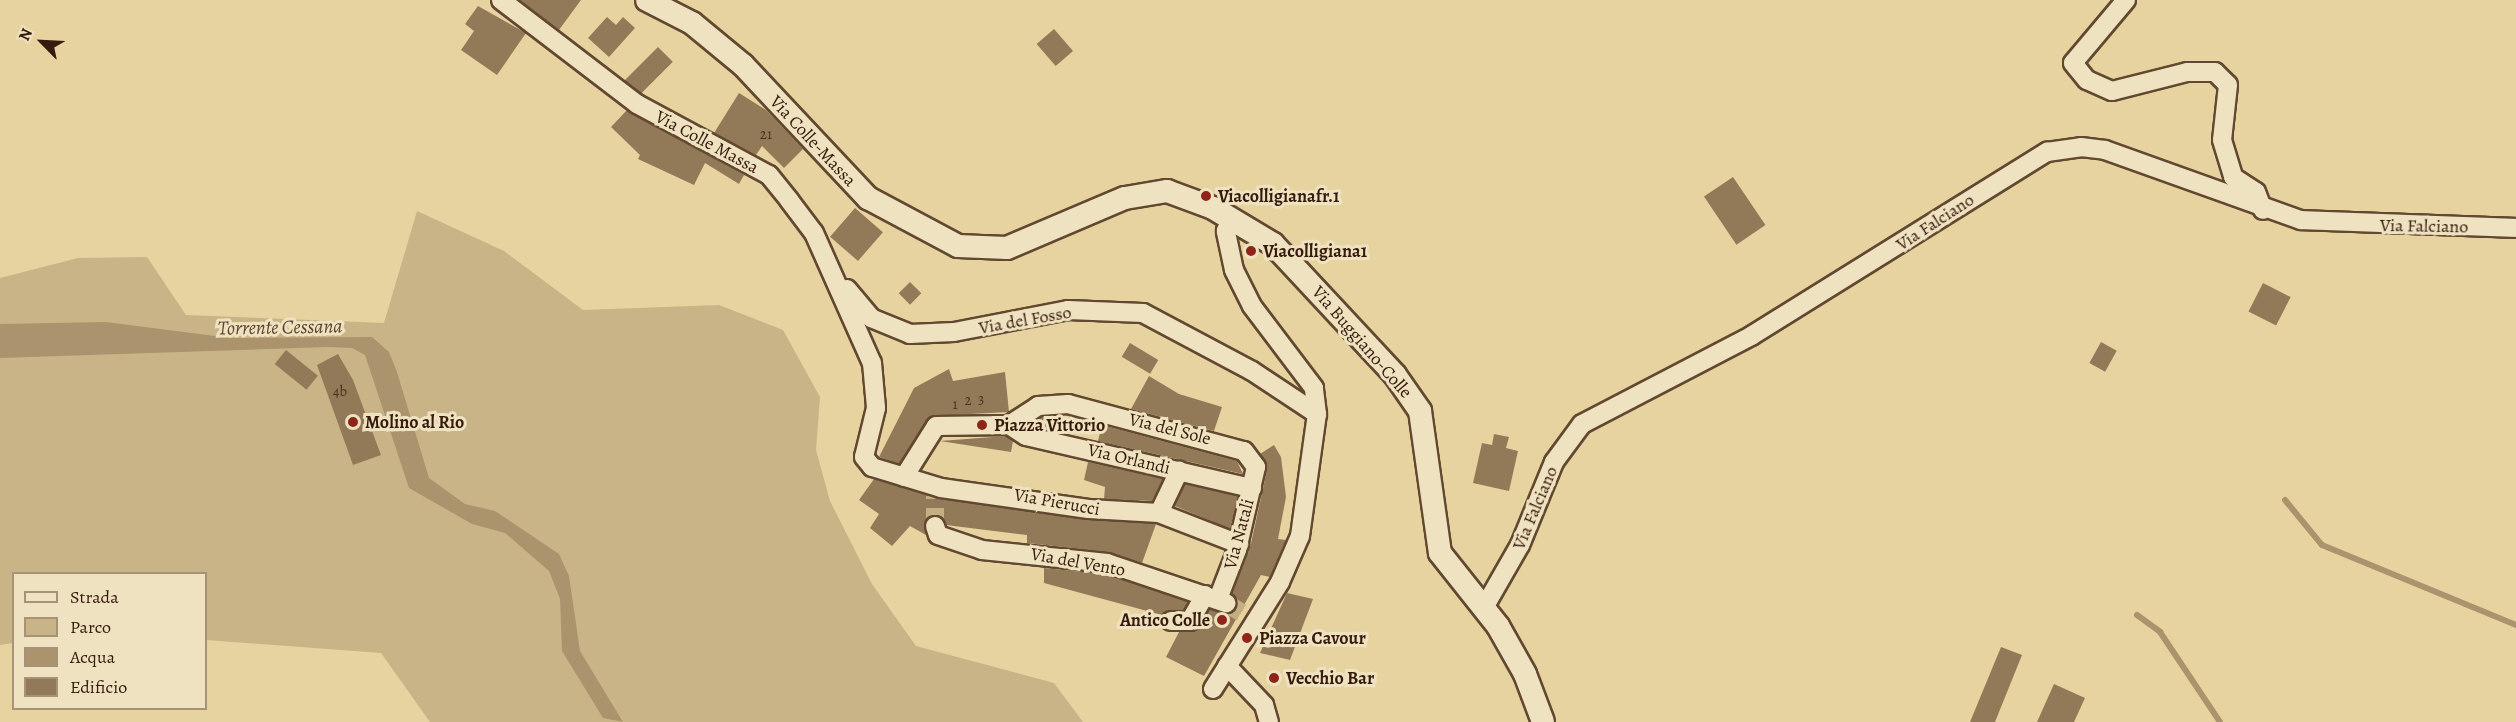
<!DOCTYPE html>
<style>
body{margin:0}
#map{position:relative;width:2516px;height:722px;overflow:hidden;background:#e7d3a0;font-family:Alegreya,serif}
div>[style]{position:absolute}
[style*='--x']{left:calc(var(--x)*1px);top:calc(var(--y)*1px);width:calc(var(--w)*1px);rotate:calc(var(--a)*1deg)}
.green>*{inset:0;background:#c9b487}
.water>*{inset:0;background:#ab946d}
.stream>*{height:6px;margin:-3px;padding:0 3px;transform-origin:3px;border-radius:3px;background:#ab946d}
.building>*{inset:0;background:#927a58;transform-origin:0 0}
.minor-tunnel>*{height:18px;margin-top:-9px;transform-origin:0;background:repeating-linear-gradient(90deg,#c4ae82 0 18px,transparent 0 27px)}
.roads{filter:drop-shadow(2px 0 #624830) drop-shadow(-2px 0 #624830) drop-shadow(0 2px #624830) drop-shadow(0 -2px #624830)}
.minor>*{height:18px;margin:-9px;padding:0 9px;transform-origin:9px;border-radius:9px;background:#efe2c1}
.tertiary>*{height:22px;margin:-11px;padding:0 11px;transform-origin:11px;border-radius:11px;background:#efe2c1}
.dots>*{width:16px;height:16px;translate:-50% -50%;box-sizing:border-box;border:3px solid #efe2c1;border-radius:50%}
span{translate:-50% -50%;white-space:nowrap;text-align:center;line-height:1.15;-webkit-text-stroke:6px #efe2c1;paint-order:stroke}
.number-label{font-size:15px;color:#4d321e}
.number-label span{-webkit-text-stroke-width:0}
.street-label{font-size:18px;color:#361a0b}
.poi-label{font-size:18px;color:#361a0b;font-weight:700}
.left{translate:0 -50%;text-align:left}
.right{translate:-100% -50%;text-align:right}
.water-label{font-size:20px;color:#5f452d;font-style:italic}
.legend{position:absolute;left:12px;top:572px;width:195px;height:138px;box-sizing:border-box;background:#efe2c1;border:2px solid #a59278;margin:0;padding:8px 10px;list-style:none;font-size:18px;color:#361a0b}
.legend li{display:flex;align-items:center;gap:12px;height:30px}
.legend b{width:30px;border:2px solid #a59278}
.north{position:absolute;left:12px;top:12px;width:60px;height:60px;-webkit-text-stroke:4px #efe2c1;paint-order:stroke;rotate:294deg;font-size:16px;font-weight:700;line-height:24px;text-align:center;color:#361a0b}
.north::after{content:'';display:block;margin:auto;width:21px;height:27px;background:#361a0b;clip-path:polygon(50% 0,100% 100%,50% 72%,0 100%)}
</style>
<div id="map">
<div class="green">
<i style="clip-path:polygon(417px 211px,504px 251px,583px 310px,719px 305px,783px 330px,820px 397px,816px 450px,830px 501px,872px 584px,916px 646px,1054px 683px,1083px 722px,430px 722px,381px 653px,206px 640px,206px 574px,14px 574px,13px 643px,0 645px,0 278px,78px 258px,147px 257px,186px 315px,384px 323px)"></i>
</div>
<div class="water">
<i style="clip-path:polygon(106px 322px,231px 338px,372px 337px,389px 352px,397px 372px,429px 478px,465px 504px,495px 511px,559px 554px,569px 576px,580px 651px,623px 722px,603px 718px,562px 651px,560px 599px,549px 571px,505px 533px,472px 524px,409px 488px,365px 355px,352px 348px,327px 347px,0 358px,0 324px)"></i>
</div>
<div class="stream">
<i style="--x:2285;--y:500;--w:58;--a:50.6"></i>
<i style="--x:2322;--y:545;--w:210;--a:22.4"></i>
<i style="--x:2137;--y:615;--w:29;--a:36"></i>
<i style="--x:2160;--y:632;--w:108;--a:56.3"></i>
</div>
<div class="building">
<i style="clip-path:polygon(520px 0,581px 0,559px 30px)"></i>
<i style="clip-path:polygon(478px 6px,526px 33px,497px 75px,461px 50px,474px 31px,465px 24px)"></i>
<i style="clip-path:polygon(607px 17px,616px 25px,623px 17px,635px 28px,609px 57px,588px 38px)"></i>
<i style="left:1054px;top:29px;width:29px;height:23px;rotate:49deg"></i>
<i style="left:658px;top:47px;width:21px;height:47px;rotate:45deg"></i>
<i style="clip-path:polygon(739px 93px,766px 110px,803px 149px,784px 168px,762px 146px,756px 155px,714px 133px)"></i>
<i style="clip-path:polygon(627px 110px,744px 175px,739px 184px,705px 163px,694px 185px,638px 159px,640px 155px,611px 127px)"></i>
<i style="left:1733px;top:177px;width:58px;height:35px;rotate:56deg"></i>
<i style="left:855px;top:208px;width:37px;height:38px;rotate:41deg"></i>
<i style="left:910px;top:282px;width:16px;height:16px;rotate:45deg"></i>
<i style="left:2263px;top:283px;width:31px;height:32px;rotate:27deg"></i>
<i style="left:2101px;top:342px;width:18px;height:24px;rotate:29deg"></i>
<i style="left:1130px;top:343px;width:33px;height:16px;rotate:31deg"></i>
<i style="left:286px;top:350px;width:41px;height:18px;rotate:39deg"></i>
<i style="clip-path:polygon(338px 354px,353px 380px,381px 455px,353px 465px,317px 365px)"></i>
<i style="clip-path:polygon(949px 369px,953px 381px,1005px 372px,1009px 412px,931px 416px,899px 464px,879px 457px,914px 388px)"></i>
<i style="clip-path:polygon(1149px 376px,1179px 394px,1222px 407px,1214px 431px,1131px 409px)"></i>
<i style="clip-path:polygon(1053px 416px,1051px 430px,1030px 425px,1042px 417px)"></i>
<i style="clip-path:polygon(1102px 425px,1237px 461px,1243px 474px,1098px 441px)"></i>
<i style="clip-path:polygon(1494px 434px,1509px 437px,1506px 448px,1518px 451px,1509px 491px,1473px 483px,1482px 443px,1492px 445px)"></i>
<i style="clip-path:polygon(1006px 436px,1013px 441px,1011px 452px,940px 441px)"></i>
<i style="clip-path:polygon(1274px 445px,1281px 457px,1286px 497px,1278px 539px,1286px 540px,1270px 577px,1261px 575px,1204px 676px,1166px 657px,1179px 632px,1196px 630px,1210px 609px,1228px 614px,1236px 607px,1232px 594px,1250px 548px,1267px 470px,1260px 454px)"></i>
<i style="clip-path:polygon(1088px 462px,1163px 479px,1152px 501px,1104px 499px,1105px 487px,1084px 480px)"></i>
<i style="clip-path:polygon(874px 479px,939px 499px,1156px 524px,1142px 563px,1108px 552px,1027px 543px,1027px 535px,946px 525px,937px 515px,926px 519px,926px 535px,910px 526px,892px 546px,870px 528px,879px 514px,859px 500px)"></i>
<i style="clip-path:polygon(1185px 484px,1238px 496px,1230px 529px,1175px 506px)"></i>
<i style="clip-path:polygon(1044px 568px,1105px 574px,1188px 602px,1184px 610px,1162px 615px,1044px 583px)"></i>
<i style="clip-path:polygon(1287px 593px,1313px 599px,1290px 660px,1260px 653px)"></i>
<i style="clip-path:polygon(2001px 647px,2022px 655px,1995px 722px,1970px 722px)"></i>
<i style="clip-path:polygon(2054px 684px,2085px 698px,2074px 722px,2037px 722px)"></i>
</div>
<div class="minor-tunnel">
<i style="--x:935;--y:526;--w:30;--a:-90"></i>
<i style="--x:1226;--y:603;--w:36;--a:32"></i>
</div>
<div class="roads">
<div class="minor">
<i style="--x:501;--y:0;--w:171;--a:37.4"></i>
<i style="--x:637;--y:104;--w:150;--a:28.3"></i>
<i style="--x:769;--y:175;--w:32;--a:51"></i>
<i style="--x:789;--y:200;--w:41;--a:52.9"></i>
<i style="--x:814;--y:233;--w:142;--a:66"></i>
<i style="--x:872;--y:363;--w:45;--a:84.9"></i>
<i style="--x:876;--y:408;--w:50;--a:103.8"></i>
<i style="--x:864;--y:457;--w:13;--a:51"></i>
<i style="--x:872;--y:467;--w:72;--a:16.9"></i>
<i style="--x:941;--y:488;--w:149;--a:8.1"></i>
<i style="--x:1089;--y:509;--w:70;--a:3.3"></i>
<i style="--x:1159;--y:513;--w:86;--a:21.2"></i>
<i style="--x:2126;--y:0;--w:82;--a:130.1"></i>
<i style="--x:2073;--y:63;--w:22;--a:51"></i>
<i style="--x:2087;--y:80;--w:27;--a:24"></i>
<i style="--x:2112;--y:91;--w:77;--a:-14.2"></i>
<i style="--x:2187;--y:72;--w:28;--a:0"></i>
<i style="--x:2215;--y:72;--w:18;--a:45"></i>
<i style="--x:2228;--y:85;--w:55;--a:96.2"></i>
<i style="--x:2222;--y:140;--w:39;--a:73"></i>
<i style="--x:2233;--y:177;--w:27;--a:33"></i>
<i style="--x:2256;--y:192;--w:19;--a:69"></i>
<i style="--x:847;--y:289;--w:38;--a:50"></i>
<i style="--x:871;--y:318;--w:42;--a:22.3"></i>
<i style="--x:910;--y:334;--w:44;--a:-2.6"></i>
<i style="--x:954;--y:332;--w:116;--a:-10.9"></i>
<i style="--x:1068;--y:310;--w:75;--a:2.3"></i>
<i style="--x:1143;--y:313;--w:123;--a:28"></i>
<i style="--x:1252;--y:371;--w:78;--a:33.5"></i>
<i style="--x:1009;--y:425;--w:35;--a:-33"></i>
<i style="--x:1038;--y:406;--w:30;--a:-4"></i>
<i style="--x:1068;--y:404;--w:182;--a:15"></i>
<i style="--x:1244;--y:451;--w:20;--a:53"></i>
<i style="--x:1256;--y:467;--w:85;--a:102.9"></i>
<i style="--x:1237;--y:550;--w:53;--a:111.2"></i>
<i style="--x:1009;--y:425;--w:20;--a:33"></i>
<i style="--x:1026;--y:436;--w:232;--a:13"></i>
<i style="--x:904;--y:477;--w:60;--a:-57.9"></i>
<i style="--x:936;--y:426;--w:73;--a:-0.8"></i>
<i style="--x:1159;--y:513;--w:47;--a:-64.5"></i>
<i style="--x:935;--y:526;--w:9;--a:72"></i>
<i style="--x:938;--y:535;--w:46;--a:18.8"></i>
<i style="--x:982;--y:550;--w:126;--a:5.9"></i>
<i style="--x:1107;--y:563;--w:126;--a:18.6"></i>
<i style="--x:1485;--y:606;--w:70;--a:-60.2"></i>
<i style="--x:1520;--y:545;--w:90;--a:-67.7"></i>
<i style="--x:1554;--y:462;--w:47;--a:-53.6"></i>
<i style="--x:1582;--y:424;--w:191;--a:-27.5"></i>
<i style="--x:1751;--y:336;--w:349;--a:-31.9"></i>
<i style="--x:2047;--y:152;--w:34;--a:-8"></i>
<i style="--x:2081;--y:147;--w:24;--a:7"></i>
<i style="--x:2105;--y:150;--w:208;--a:19.7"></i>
<i style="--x:2301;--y:220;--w:215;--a:2.1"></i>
<i style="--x:1171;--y:621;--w:19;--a:0"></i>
<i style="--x:1190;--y:621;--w:30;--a:-60"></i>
<i style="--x:1227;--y:666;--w:54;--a:46.5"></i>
<i style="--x:1264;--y:705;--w:18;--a:74"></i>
<i style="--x:1213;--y:689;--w:126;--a:-57.9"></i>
<i style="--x:1280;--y:582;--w:50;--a:-66.5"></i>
<i style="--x:1300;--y:536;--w:123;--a:-82.1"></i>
<i style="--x:1317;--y:414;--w:26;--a:-97"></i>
<i style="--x:1314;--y:388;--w:103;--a:-127.1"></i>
<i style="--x:1252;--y:306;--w:40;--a:-116.6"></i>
<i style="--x:1234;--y:270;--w:40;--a:-102"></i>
<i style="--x:1226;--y:231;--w:14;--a:-69"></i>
</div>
<div class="tertiary">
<i style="--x:647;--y:0;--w:51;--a:27.1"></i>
<i style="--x:692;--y:23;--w:66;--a:39.5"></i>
<i style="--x:743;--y:65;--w:183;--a:46.8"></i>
<i style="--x:868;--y:198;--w:102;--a:28.1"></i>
<i style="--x:958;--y:246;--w:49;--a:2.3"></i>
<i style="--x:1007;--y:248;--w:128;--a:-23"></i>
<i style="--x:1125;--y:198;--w:43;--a:-9.5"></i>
<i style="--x:1167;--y:191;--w:49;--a:20.3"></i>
<i style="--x:1213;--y:208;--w:70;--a:31"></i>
<i style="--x:1273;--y:244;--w:179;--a:47"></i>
<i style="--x:1395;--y:375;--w:44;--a:55.2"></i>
<i style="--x:1420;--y:411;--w:143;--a:82"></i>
<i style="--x:1440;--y:553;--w:93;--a:51.5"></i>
<i style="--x:1498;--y:626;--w:55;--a:60.6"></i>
<i style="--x:1525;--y:674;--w:51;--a:69.4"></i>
</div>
</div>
<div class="dots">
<i style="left:1206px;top:196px;background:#8f2418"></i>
<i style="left:1251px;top:251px;background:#8f2418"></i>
<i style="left:353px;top:422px;background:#8f2418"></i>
<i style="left:982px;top:425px;background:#8f2418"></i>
<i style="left:1222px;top:620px;background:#8f2418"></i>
<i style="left:1247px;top:638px;background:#8f2418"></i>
<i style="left:1274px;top:678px;background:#8f2418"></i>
</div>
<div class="number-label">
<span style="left:766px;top:135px">21</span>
<span style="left:340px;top:392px">4b</span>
<span style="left:981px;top:400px">3</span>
<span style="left:968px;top:401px">2</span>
<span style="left:955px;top:405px">1</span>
</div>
<div class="street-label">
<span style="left:813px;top:141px;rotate:47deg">Via Colle-Massa</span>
<span style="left:707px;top:142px;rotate:28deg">Via Colle Massa</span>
<span style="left:1935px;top:222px;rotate:-33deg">Via Falciano</span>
<span style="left:2424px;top:226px;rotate:1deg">Via Falciano</span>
<span style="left:1025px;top:320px;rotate:-10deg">Via del Fosso</span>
<span style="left:1362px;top:342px;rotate:49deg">Via Buggiano-Colle</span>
<span style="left:1170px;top:429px;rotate:14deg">Via del Sole</span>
<span style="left:1129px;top:459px;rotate:13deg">Via Orlandi</span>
<span style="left:1057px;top:502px;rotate:10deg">Via Pierucci</span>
<span style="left:1535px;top:508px;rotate:-67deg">Via Falciano</span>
<span style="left:1239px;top:534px;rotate:-75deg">Via Natali</span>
<span style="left:1078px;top:562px;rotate:10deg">Via del Vento</span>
</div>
<div class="poi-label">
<span class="left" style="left:1218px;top:196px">Viacolligianafr.1</span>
<span class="left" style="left:1263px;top:251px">Viacolligiana1</span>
<span class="left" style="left:365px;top:422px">Molino al Rio</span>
<span class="left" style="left:994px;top:425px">Piazza Vittorio</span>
<span class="right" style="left:1210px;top:620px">Antico Colle</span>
<span class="left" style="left:1259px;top:638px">Piazza Cavour</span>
<span class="left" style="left:1286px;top:678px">Vecchio Bar</span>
</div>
<div class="water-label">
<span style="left:280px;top:327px;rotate:-1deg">Torrente Cessana</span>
</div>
<ul class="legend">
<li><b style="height:8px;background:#efe2c1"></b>Strada</li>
<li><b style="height:16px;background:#c9b487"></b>Parco</li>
<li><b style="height:16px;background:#ab946d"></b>Acqua</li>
<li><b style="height:16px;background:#927a58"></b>Edificio</li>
</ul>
<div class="north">N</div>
</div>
